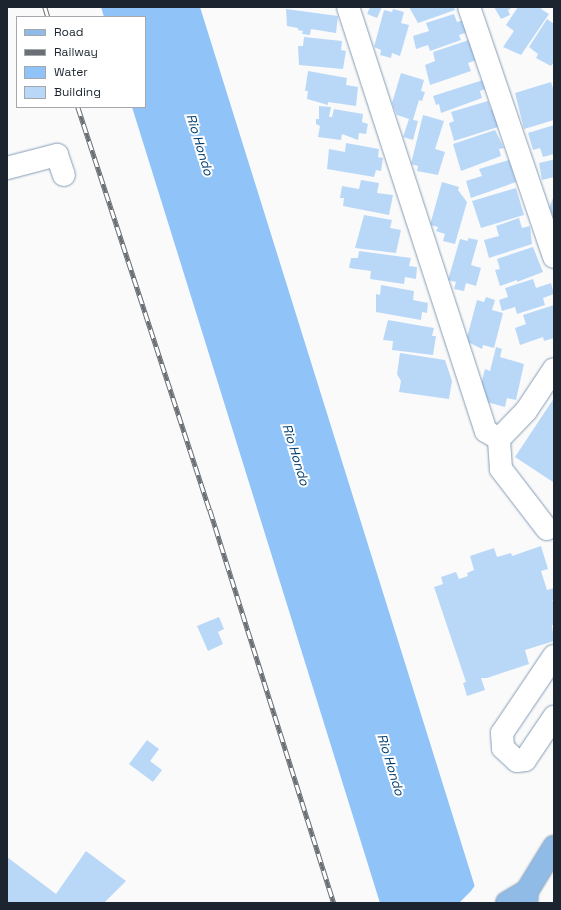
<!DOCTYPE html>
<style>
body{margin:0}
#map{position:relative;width:561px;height:910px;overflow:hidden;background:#fafafa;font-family:"Space Grotesk",sans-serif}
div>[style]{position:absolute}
.water>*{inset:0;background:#90c3f8}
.pier>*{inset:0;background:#fafafa}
.building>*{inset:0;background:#b9d8f8}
.roads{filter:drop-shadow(0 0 1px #859db6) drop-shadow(0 0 1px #859db6)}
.minor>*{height:22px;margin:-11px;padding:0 11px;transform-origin:11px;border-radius:11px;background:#fff}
.major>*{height:22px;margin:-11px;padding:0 11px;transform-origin:11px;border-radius:11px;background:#8fbbe6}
.rail>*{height:4.5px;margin-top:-2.25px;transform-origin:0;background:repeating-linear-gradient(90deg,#fff 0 9px,#696f75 0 18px);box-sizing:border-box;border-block:1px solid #696f75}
span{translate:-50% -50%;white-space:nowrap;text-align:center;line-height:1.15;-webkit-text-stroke:4px #fff;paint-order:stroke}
.water-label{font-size:13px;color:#033e6d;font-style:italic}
.frame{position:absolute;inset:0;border:8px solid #1c252f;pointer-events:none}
.legend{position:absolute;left:16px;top:16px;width:130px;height:92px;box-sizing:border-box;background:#fff;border:1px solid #a4a8ac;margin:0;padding:5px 7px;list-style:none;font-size:12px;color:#1c252f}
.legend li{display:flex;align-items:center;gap:8px;height:20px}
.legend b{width:20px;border:1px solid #a4a8ac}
</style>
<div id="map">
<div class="water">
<div style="clip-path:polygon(101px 7px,200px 7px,480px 903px,380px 903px,132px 107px,145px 107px,145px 17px,104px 17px)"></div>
</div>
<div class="pier">
<div style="clip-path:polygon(476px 884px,482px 903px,459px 903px,471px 891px)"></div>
</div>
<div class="building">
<div style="clip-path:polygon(370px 7px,382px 7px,377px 18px,367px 14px)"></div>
<div style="clip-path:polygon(409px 7px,454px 7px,455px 10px,418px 23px)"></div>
<div style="clip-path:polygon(494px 7px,513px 7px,508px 10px,510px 15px,501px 19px)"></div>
<div style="clip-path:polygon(518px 7px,542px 7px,541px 9px,549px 14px,521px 55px,503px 47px,514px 31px,506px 25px)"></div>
<div style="clip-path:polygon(286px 9px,338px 16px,336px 33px,311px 29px,310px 35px,302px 34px,303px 31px,298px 30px,298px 28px,287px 26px)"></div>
<div style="clip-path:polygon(393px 9px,404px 12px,401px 23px,409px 25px,400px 56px,392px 53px,391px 58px,380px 55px,381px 50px,374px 47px,384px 10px,392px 12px)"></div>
<div style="clip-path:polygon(454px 14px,457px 22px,464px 20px,468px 32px,459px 35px,461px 40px,430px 51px,428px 45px,416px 49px,413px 36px,429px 31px,426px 23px)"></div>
<div style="clip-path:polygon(547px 19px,554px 24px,554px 62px,551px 66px,536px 58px,538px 54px,529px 47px)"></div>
<div style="clip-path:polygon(304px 37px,342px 41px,341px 50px,346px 51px,343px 69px,299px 65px,298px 46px,303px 46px)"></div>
<div style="clip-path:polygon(469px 40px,477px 60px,468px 63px,471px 71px,430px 85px,425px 65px,435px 61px,433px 52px)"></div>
<div style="clip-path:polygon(308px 71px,347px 78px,346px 85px,358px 87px,356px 106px,328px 102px,328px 105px,307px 99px,308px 91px,305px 91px)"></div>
<div style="clip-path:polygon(401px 73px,424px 80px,421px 91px,425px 92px,422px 101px,419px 100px,413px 120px,418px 121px,413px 140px,403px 137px,409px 119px,397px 115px,392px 103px)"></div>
<div style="clip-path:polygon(483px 80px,485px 89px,480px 91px,482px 98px,441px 113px,439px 104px,436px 105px,433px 96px)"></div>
<div style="clip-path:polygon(551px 82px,554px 91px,554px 120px,524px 129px,515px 93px)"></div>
<div style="clip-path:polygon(488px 101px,491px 110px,494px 109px,498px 127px,454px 141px,449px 123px,454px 121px,451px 112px)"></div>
<div style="clip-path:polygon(319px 106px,331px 107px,329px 117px,332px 117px,334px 109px,363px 114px,362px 122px,368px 124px,366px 134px,359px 133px,358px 140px,342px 134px,341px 140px,318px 137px,320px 126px,316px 124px,316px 119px,319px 119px)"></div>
<div style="clip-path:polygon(423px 115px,444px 121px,435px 149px,445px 152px,438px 175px,417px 171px,418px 166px,411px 164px)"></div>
<div style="clip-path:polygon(554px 125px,554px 154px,543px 157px,540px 148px,533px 150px,528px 133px)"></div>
<div style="clip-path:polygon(495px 130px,504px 148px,499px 149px,501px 156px,461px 171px,453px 144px)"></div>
<div style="clip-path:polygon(346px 143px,379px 149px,378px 157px,383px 158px,381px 171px,376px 170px,374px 177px,327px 169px,329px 149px,345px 152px)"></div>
<div style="clip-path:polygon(509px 160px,516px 182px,471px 198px,466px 181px,482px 176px,479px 169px)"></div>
<div style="clip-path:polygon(552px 160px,554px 160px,554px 177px,542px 180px,539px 163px)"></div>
<div style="clip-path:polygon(361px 180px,379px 183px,377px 193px,393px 195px,389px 215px,343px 206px,344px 198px,340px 198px,342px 186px,359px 189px)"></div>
<div style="clip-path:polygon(442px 182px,459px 187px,458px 190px,467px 202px,455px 244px,443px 241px,445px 234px,436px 231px,438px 227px,430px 225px)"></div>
<div style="clip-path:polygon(516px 188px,524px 215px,481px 228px,472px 201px)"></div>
<div style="clip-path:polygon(554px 196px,554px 220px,549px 208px)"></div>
<div style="clip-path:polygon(364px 215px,392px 220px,390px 228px,401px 230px,396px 253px,355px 248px)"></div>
<div style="clip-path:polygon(519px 218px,522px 228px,530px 226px,532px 244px,489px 258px,484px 240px,499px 236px,496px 226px)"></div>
<div style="clip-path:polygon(468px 238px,478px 240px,471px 265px,481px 268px,476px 286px,466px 283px,464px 291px,454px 289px,456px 282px,448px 280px,460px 239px,468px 241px)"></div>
<div style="clip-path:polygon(533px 247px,543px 272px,517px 282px,517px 280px,500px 286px,495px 270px,500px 269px,497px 259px)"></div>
<div style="clip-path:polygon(359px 251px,411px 258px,409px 266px,417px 267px,416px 279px,405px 277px,404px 284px,370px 279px,371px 271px,349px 268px,351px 258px,358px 258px)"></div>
<div style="clip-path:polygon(533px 279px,536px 288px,551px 283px,554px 294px,543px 298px,545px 305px,517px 314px,515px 307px,502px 311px,499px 300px,508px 297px,505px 288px)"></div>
<div style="clip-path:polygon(381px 285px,414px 291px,413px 300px,428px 303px,427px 313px,422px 312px,421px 320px,376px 312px,376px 294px,380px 295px)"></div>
<div style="clip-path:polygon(486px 297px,495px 300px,492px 310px,503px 313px,494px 348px,483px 345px,482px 349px,466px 341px,477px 300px,484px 302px)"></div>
<div style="clip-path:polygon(554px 305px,554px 338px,544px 341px,543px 337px,520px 345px,515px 328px,526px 324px,523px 315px)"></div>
<div style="clip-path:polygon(388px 320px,434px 328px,432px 336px,436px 336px,433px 355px,392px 350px,393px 341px,383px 340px)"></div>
<div style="clip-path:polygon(496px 347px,502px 349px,500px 357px,524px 364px,516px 400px,507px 398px,505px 407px,483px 401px,485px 390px,480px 388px,485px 369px,490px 371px)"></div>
<div style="clip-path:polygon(400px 353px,445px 360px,452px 381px,449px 399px,399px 392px,401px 381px,397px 374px)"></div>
<div style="clip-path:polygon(554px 398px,554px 481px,553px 482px,515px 457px)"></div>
<div style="clip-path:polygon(541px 546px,548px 569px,541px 571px,547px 590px,554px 588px,554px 600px,551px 601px,554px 601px,554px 625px,552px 625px,554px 641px,525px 650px,529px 664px,487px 678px,481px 678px,485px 690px,467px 696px,463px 683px,466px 682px,434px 587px,443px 584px,441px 577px,456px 572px,459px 579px,468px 576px,467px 573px,474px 570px,470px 556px,494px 548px,497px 557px,511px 553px,512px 556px)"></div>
<div style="clip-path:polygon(219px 617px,224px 629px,218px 632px,223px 644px,208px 651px,197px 626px)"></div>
<div style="clip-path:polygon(147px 740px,159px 749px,150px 761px,162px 770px,153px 782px,129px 764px)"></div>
<div style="clip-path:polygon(86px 851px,126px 881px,104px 903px,7px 903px,7px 857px,56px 894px)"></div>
</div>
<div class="roads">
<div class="minor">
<div style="left:348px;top:7px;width:446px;rotate:72deg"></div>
<div style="left:486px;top:431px;width:15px;rotate:32deg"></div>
<div style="left:469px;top:7px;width:264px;rotate:71.2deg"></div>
<div style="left:7px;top:168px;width:52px;rotate:-14.6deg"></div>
<div style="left:57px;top:155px;width:21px;rotate:71deg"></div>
<div style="left:547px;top:529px;width:76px;rotate:-127.5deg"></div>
<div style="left:501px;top:469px;width:30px;rotate:-94deg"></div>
<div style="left:499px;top:439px;width:39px;rotate:-46deg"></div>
<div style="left:526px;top:411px;width:50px;rotate:-56.3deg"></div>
<div style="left:554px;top:656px;width:93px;rotate:124deg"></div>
<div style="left:502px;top:733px;width:15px;rotate:86deg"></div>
<div style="left:503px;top:748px;width:19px;rotate:43deg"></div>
<div style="left:517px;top:761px;width:8px;rotate:-7deg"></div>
<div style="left:525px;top:760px;width:52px;rotate:-56deg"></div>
</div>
<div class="major">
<div style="left:507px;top:903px;width:23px;rotate:-31deg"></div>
<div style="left:526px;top:903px;width:12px;rotate:-85deg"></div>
<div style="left:527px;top:891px;width:52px;rotate:-58.5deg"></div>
</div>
</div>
<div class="rail">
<div style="left:45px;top:7px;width:10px;rotate:73deg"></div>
<div style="left:78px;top:107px;width:424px;rotate:71.9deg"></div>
<div style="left:210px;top:510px;width:412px;rotate:72.5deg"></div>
</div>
<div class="water-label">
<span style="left:199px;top:145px;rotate:73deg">Rio Hondo</span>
<span style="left:295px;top:455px;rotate:73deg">Rio Hondo</span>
<span style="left:390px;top:765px;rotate:73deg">Rio Hondo</span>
</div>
<div class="frame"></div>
<ul class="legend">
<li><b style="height:5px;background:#8fbbe6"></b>Road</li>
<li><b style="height:5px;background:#696f75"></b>Railway</li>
<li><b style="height:11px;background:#90c3f8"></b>Water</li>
<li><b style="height:11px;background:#b9d8f8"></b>Building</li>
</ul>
</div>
